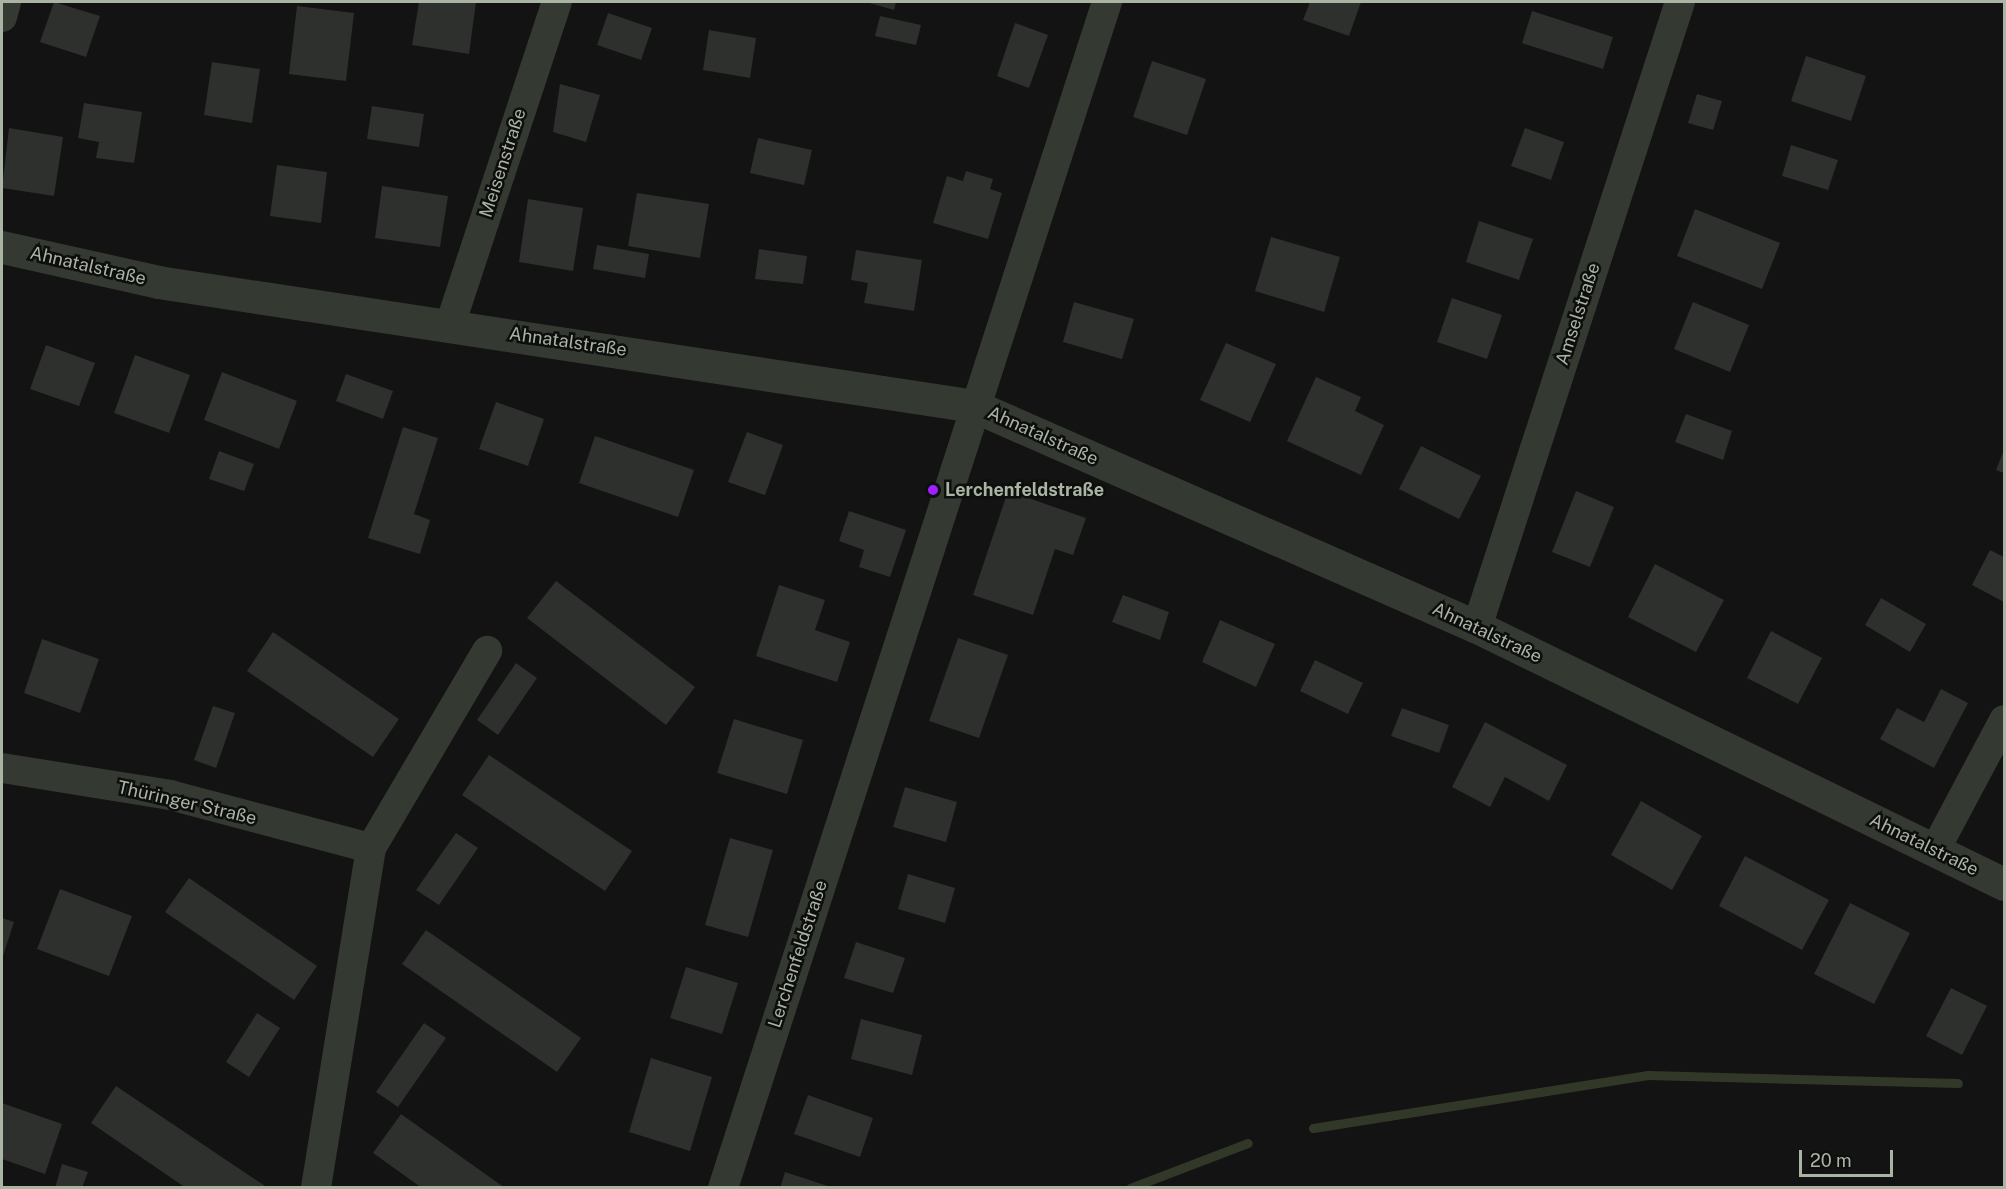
<!DOCTYPE html>
<meta charset="utf-8">
<style>
body{margin:0}
#map{position:relative;width:2006px;height:1189px;overflow:hidden;background:#121312;font-family:"Public Sans",sans-serif}
div>[style]{position:absolute}
.stream>*{height:9px;margin:-4.5px;padding:0 4.5px;transform-origin:4.5px;border-radius:4.5px;background:#323827}
.building>*{inset:0;background:#2d302c}
.minor>*{height:30px;margin:-15px;padding:0 15px;transform-origin:15px;border-radius:15px;background:#343932}
.tertiary>*{height:33px;margin:-16.5px;padding:0 16.5px;transform-origin:16.5px;border-radius:16.5px;background:#343932}
.dots>*{width:16px;height:16px;translate:-50% -50%;box-sizing:border-box;border:3px solid #0d0e0d;border-radius:50%}
span{translate:-50% -50%;white-space:nowrap;text-align:center;line-height:1.15;-webkit-text-stroke:5px #0d0e0d;paint-order:stroke}
.street-label{font-size:18px;color:#a9b5a2}
.poi-label{font-size:18px;color:#a9b5a2;font-weight:700}
.left{translate:0 -50%;text-align:left}
.frame{position:absolute;inset:0;border:3px solid #a9b5a2;pointer-events:none}
.scale{position:absolute;left:1799px;top:1150px;width:94px;height:27px;box-sizing:border-box;border:3px solid #a9b5a2;border-top:0;padding-left:8px;font-size:18px;line-height:21px;white-space:nowrap;color:#a9b5a2;-webkit-text-stroke:4px #0d0e0d;paint-order:stroke}
</style>
<div id="map">
<div class="stream">
<div style="left:1313px;top:1128px;width:339px;rotate:-9deg"></div>
<div style="left:1648px;top:1075px;width:310px;rotate:1.5deg"></div>
<div style="left:1130px;top:1188px;width:126px;rotate:-20.9deg"></div>
</div>
<div class="building">
<div style="clip-path:polygon(54px 2px,100px 16px,86px 57px,40px 42px)"></div>
<div style="clip-path:polygon(419px 2px,476px 2px,469px 54px,412px 45px)"></div>
<div style="clip-path:polygon(866px 2px,896px 2px,894px 10px)"></div>
<div style="clip-path:polygon(1310px 2px,1361px 2px,1349px 36px,1303px 20px)"></div>
<div style="clip-path:polygon(297px 6px,354px 13px,346px 81px,289px 74px)"></div>
<div style="clip-path:polygon(1532px 11px,1613px 37px,1603px 69px,1522px 43px)"></div>
<div style="clip-path:polygon(608px 13px,652px 28px,641px 60px,597px 45px)"></div>
<div style="clip-path:polygon(880px 16px,921px 25px,916px 45px,875px 36px)"></div>
<div style="clip-path:polygon(1015px 23px,1048px 35px,1029px 88px,997px 76px)"></div>
<div style="clip-path:polygon(709px 30px,756px 38px,750px 78px,703px 70px)"></div>
<div style="clip-path:polygon(1806px 56px,1866px 76px,1851px 121px,1791px 101px)"></div>
<div style="clip-path:polygon(1152px 61px,1206px 79px,1187px 135px,1133px 117px)"></div>
<div style="clip-path:polygon(212px 62px,260px 69px,252px 123px,204px 115px)"></div>
<div style="clip-path:polygon(560px 84px,600px 95px,586px 142px,553px 132px)"></div>
<div style="clip-path:polygon(1697px 94px,1722px 101px,1713px 130px,1688px 123px)"></div>
<div style="clip-path:polygon(84px 103px,142px 112px,134px 163px,96px 158px,99px 142px,78px 138px)"></div>
<div style="clip-path:polygon(372px 106px,424px 114px,419px 147px,367px 139px)"></div>
<div style="clip-path:polygon(9px 128px,63px 137px,54px 196px,2px 188px)"></div>
<div style="clip-path:polygon(1525px 128px,1564px 142px,1551px 180px,1511px 166px)"></div>
<div style="clip-path:polygon(758px 138px,812px 150px,804px 185px,750px 173px)"></div>
<div style="clip-path:polygon(1791px 145px,1838px 160px,1828px 190px,1782px 176px)"></div>
<div style="clip-path:polygon(277px 165px,327px 172px,321px 223px,270px 216px)"></div>
<div style="clip-path:polygon(966px 171px,993px 179px,990px 189px,1002px 193px,988px 239px,933px 223px,947px 176px,963px 181px)"></div>
<div style="clip-path:polygon(382px 186px,448px 196px,440px 247px,375px 238px)"></div>
<div style="clip-path:polygon(637px 193px,709px 204px,700px 258px,628px 246px)"></div>
<div style="clip-path:polygon(528px 199px,583px 208px,573px 271px,519px 262px)"></div>
<div style="clip-path:polygon(1695px 209px,1780px 243px,1762px 289px,1677px 256px)"></div>
<div style="clip-path:polygon(1479px 221px,1533px 239px,1519px 280px,1466px 262px)"></div>
<div style="clip-path:polygon(1271px 237px,1340px 257px,1324px 312px,1255px 291px)"></div>
<div style="clip-path:polygon(597px 245px,649px 254px,645px 278px,593px 269px)"></div>
<div style="clip-path:polygon(759px 249px,807px 256px,803px 284px,755px 279px)"></div>
<div style="clip-path:polygon(856px 250px,922px 260px,914px 311px,864px 303px,868px 283px,851px 280px)"></div>
<div style="clip-path:polygon(1452px 298px,1502px 315px,1487px 359px,1437px 342px)"></div>
<div style="clip-path:polygon(1074px 302px,1134px 319px,1122px 359px,1063px 342px)"></div>
<div style="clip-path:polygon(1693px 302px,1749px 325px,1730px 372px,1674px 349px)"></div>
<div style="clip-path:polygon(1226px 343px,1276px 364px,1250px 422px,1200px 400px)"></div>
<div style="clip-path:polygon(46px 345px,95px 363px,79px 406px,30px 389px)"></div>
<div style="clip-path:polygon(135px 355px,190px 375px,169px 433px,114px 413px)"></div>
<div style="clip-path:polygon(222px 372px,297px 401px,279px 449px,204px 420px)"></div>
<div style="clip-path:polygon(346px 374px,393px 391px,383px 419px,336px 401px)"></div>
<div style="clip-path:polygon(1316px 377px,1361px 397px,1355px 411px,1384px 425px,1361px 475px,1287px 441px)"></div>
<div style="clip-path:polygon(496px 402px,544px 419px,528px 466px,479px 449px)"></div>
<div style="clip-path:polygon(1686px 414px,1732px 431px,1723px 460px,1675px 442px)"></div>
<div style="clip-path:polygon(403px 427px,438px 438px,414px 514px,430px 520px,420px 554px,368px 538px)"></div>
<div style="clip-path:polygon(747px 432px,783px 445px,765px 495px,728px 482px)"></div>
<div style="clip-path:polygon(595px 436px,694px 470px,678px 517px,579px 483px)"></div>
<div style="clip-path:polygon(1421px 446px,1481px 476px,1459px 519px,1399px 489px)"></div>
<div style="clip-path:polygon(2004px 450px,2004px 473px,1996px 470px)"></div>
<div style="clip-path:polygon(219px 451px,254px 464px,244px 491px,209px 479px)"></div>
<div style="clip-path:polygon(1008px 491px,1086px 518px,1073px 555px,1055px 549px,1033px 615px,973px 595px)"></div>
<div style="clip-path:polygon(1576px 491px,1614px 507px,1590px 567px,1552px 552px)"></div>
<div style="clip-path:polygon(849px 511px,906px 530px,890px 577px,859px 567px,864px 550px,839px 541px)"></div>
<div style="clip-path:polygon(1990px 550px,2004px 557px,2004px 602px,1972px 585px)"></div>
<div style="clip-path:polygon(1655px 564px,1724px 600px,1696px 652px,1628px 617px)"></div>
<div style="clip-path:polygon(556px 581px,695px 687px,666px 725px,527px 618px)"></div>
<div style="clip-path:polygon(779px 585px,825px 600px,815px 630px,850px 642px,837px 682px,756px 656px)"></div>
<div style="clip-path:polygon(1123px 595px,1169px 612px,1160px 640px,1112px 622px)"></div>
<div style="clip-path:polygon(1881px 598px,1926px 624px,1910px 652px,1865px 625px)"></div>
<div style="clip-path:polygon(1220px 620px,1275px 644px,1256px 687px,1202px 662px)"></div>
<div style="clip-path:polygon(1771px 631px,1822px 658px,1798px 704px,1747px 678px)"></div>
<div style="clip-path:polygon(273px 632px,399px 719px,373px 757px,247px 671px)"></div>
<div style="clip-path:polygon(958px 638px,1008px 655px,979px 738px,929px 721px)"></div>
<div style="clip-path:polygon(42px 639px,99px 659px,80px 713px,24px 693px)"></div>
<div style="clip-path:polygon(1315px 660px,1363px 683px,1348px 714px,1300px 691px)"></div>
<div style="clip-path:polygon(516px 663px,537px 678px,498px 735px,477px 720px)"></div>
<div style="clip-path:polygon(1941px 689px,1968px 703px,1934px 768px,1880px 739px,1897px 708px,1924px 722px)"></div>
<div style="clip-path:polygon(213px 706px,235px 713px,216px 768px,194px 760px)"></div>
<div style="clip-path:polygon(1402px 708px,1449px 725px,1439px 753px,1391px 736px)"></div>
<div style="clip-path:polygon(734px 719px,803px 740px,787px 794px,717px 773px)"></div>
<div style="clip-path:polygon(1485px 722px,1567px 765px,1549px 801px,1505px 777px,1490px 807px,1452px 787px)"></div>
<div style="clip-path:polygon(489px 755px,632px 851px,605px 891px,462px 795px)"></div>
<div style="clip-path:polygon(905px 787px,957px 802px,946px 842px,893px 827px)"></div>
<div style="clip-path:polygon(1641px 801px,1702px 836px,1672px 890px,1611px 855px)"></div>
<div style="clip-path:polygon(456px 833px,478px 848px,439px 905px,416px 890px)"></div>
<div style="clip-path:polygon(730px 838px,773px 850px,748px 937px,705px 925px)"></div>
<div style="clip-path:polygon(1745px 856px,1829px 900px,1802px 950px,1719px 906px)"></div>
<div style="clip-path:polygon(908px 874px,955px 888px,945px 923px,898px 909px)"></div>
<div style="clip-path:polygon(189px 878px,317px 966px,294px 1000px,165px 912px)"></div>
<div style="clip-path:polygon(60px 889px,132px 916px,109px 976px,37px 949px)"></div>
<div style="clip-path:polygon(1850px 903px,1910px 933px,1874px 1004px,1814px 974px)"></div>
<div style="clip-path:polygon(2px 918px,14px 922px,2px 959px)"></div>
<div style="clip-path:polygon(426px 930px,581px 1038px,557px 1072px,402px 964px)"></div>
<div style="clip-path:polygon(856px 942px,905px 958px,893px 993px,844px 978px)"></div>
<div style="clip-path:polygon(686px 967px,738px 983px,722px 1034px,670px 1018px)"></div>
<div style="clip-path:polygon(1951px 988px,1987px 1006px,1962px 1055px,1926px 1036px)"></div>
<div style="clip-path:polygon(257px 1013px,280px 1028px,249px 1077px,226px 1062px)"></div>
<div style="clip-path:polygon(861px 1019px,922px 1035px,912px 1075px,851px 1059px)"></div>
<div style="clip-path:polygon(424px 1023px,446px 1038px,398px 1107px,376px 1092px)"></div>
<div style="clip-path:polygon(651px 1058px,712px 1077px,690px 1151px,629px 1132px)"></div>
<div style="clip-path:polygon(116px 1086px,268px 1188px,186px 1188px,91px 1123px)"></div>
<div style="clip-path:polygon(808px 1095px,873px 1118px,860px 1157px,794px 1134px)"></div>
<div style="clip-path:polygon(2px 1103px,62px 1124px,45px 1174px,2px 1159px)"></div>
<div style="clip-path:polygon(401px 1114px,505px 1188px,422px 1188px,373px 1153px)"></div>
<div style="clip-path:polygon(62px 1164px,88px 1172px,82px 1188px,55px 1188px)"></div>
<div style="clip-path:polygon(785px 1172px,831px 1187px,831px 1188px,780px 1188px)"></div>
</div>
<div class="minor">
<div style="left:2px;top:17px;width:16px;rotate:-75deg"></div>
<div style="left:450px;top:325px;width:340px;rotate:-71.7deg"></div>
<div style="left:1477px;top:627px;width:657px;rotate:-72.01deg"></div>
<div style="left:2px;top:768px;width:170px;rotate:9.1deg"></div>
<div style="left:170px;top:795px;width:208px;rotate:14.8deg"></div>
<div style="left:371px;top:848px;width:344px;rotate:99.2deg"></div>
<div style="left:371px;top:848px;width:229px;rotate:-59.5deg"></div>
<div style="left:1935px;top:850px;width:147px;rotate:-62deg"></div>
<div style="left:723px;top:1188px;width:1247px;rotate:-72.06deg"></div>
</div>
<div class="tertiary">
<div style="left:2px;top:247px;width:160px;rotate:12.6deg"></div>
<div style="left:158px;top:282px;width:825px;rotate:8.64deg"></div>
<div style="left:974px;top:406px;width:549px;rotate:23.72deg"></div>
<div style="left:1477px;top:627px;width:586px;rotate:26deg"></div>
</div>
<div class="dots">
<div style="left:933px;top:490px;background:#a11ffe"></div>
</div>
<div class="street-label">
<span style="left:503px;top:163px;rotate:-72deg">Meisenstraße</span>
<span style="left:88px;top:266px;rotate:13deg">Ahnatalstraße</span>
<span style="left:1578px;top:314px;rotate:-72deg">Amselstraße</span>
<span style="left:568px;top:342px;rotate:8deg">Ahnatalstraße</span>
<span style="left:1043px;top:436px;rotate:24deg">Ahnatalstraße</span>
<span style="left:1487px;top:633px;rotate:25deg">Ahnatalstraße</span>
<span style="left:187px;top:803px;rotate:13deg">Thüringer Straße</span>
<span style="left:1924px;top:845px;rotate:26deg">Ahnatalstraße</span>
<span style="left:798px;top:954px;rotate:-72deg">Lerchenfeldstraße</span>
</div>
<div class="poi-label">
<span class="left" style="left:945px;top:490px">Lerchenfeldstraße</span>
</div>
<div class="frame"></div>
<div class="scale">20 m</div>
</div>
